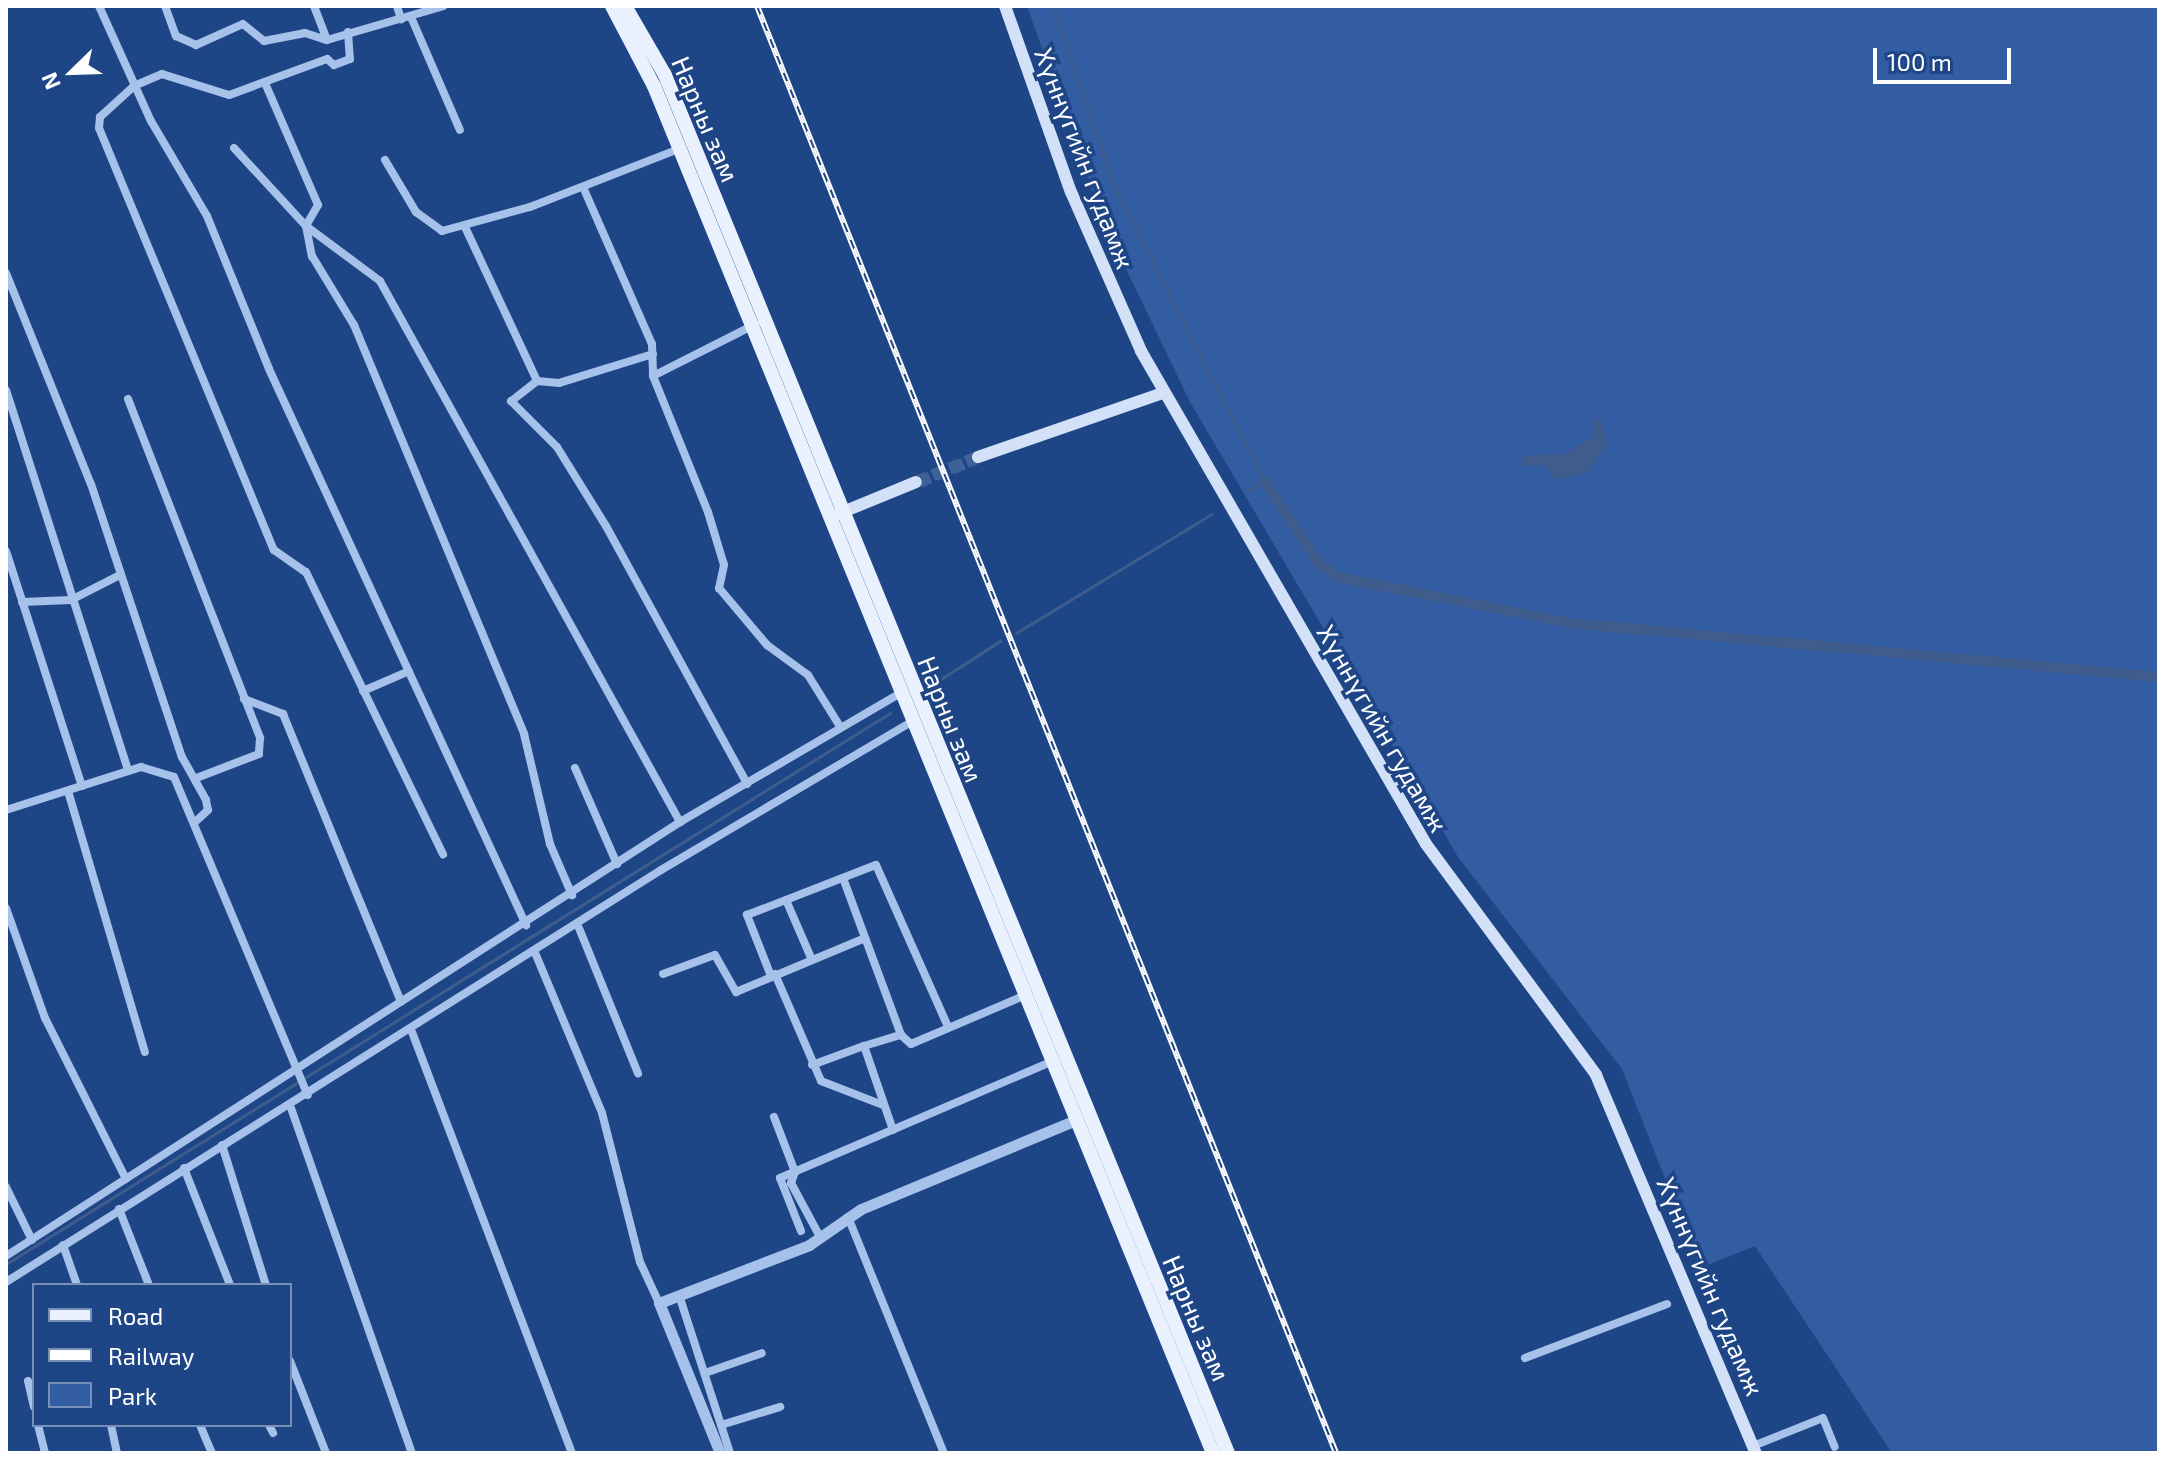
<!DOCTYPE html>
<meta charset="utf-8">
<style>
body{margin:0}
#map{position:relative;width:2165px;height:1459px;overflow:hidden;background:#1e4585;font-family:"Exo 2",sans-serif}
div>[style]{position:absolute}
.green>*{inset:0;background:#325da3}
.water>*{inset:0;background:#405c8c}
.stream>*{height:3px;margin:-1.5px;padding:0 1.5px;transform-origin:1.5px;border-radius:1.5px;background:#405c8c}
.canal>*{height:10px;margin:-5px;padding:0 5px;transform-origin:5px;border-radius:5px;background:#405c8c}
.secondary-tunnel>*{height:12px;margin-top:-6px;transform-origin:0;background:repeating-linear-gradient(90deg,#406197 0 12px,transparent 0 18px)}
.minor>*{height:8px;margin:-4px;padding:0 4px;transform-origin:4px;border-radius:4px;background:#a6c1ea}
.tertiary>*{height:11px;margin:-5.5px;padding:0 5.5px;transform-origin:5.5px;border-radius:5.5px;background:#a6c1ea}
.secondary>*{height:12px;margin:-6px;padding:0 6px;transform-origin:6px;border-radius:6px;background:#d2e0f8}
.primary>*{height:14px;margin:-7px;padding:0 7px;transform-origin:7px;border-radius:7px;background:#eaf1fe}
.rail>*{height:6px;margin-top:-3px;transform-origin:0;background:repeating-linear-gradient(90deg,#1e4585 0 9px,#fff 0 18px);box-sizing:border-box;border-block:2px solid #fff}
span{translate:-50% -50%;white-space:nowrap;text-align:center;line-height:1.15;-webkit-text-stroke:7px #1e4585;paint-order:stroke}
.street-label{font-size:26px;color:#fff}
.frame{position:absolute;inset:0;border:8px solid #fff;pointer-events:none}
.legend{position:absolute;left:32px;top:1283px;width:260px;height:144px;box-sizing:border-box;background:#1e4585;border:2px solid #788fb6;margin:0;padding:10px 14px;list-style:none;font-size:24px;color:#fff}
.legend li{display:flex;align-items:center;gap:16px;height:40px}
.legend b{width:40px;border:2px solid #788fb6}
.north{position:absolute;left:32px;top:32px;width:80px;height:80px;-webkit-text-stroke:6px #1e4585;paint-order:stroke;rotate:247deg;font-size:22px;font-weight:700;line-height:32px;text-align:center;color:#fff}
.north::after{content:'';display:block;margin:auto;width:28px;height:36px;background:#fff;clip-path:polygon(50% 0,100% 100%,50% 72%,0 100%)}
.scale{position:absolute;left:1873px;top:48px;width:138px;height:36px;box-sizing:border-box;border:4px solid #fff;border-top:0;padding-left:10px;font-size:24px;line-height:28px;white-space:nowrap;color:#fff;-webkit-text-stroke:6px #1e4585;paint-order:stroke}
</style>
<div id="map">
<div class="green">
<div style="clip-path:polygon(1027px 6px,2159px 6px,2159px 1453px,1892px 1453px,1755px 1246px,1700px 1268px,1622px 1069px,1458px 857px,1190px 402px,1103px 221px)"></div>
</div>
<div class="water">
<div style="clip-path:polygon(1593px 418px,1601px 418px,1607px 445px,1586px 473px,1554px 480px,1546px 465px,1522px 466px,1522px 456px,1564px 454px,1594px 436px)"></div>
</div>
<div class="stream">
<div style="left:1053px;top:6px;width:188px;rotate:71.4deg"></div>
<div style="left:1113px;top:184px;width:335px;rotate:63deg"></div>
<div style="left:1265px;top:482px;width:22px;rotate:153deg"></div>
<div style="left:1016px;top:633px;width:229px;rotate:-31.3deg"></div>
<div style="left:927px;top:688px;width:87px;rotate:-32.8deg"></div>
<div style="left:6px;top:1264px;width:1042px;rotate:-31.94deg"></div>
</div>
<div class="canal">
<div style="left:1265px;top:482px;width:96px;rotate:56.5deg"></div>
<div style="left:1318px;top:562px;width:24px;rotate:38deg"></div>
<div style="left:1337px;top:577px;width:237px;rotate:11.2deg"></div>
<div style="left:1569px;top:623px;width:592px;rotate:5.23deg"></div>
</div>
<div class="secondary-tunnel">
<div style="left:916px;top:482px;width:67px;rotate:-22deg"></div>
<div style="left:919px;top:482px;width:61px;rotate:-22.3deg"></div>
</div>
<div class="minor">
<div style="left:99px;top:6px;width:126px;rotate:65.7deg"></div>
<div style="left:151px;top:121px;width:110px;rotate:59.5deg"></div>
<div style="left:207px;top:216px;width:165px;rotate:67.9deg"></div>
<div style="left:269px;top:369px;width:613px;rotate:65.19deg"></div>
<div style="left:165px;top:6px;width:32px;rotate:70deg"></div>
<div style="left:176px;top:36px;width:22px;rotate:24deg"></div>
<div style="left:196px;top:45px;width:51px;rotate:-24.1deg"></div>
<div style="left:243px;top:24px;width:27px;rotate:39deg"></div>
<div style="left:264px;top:41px;width:42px;rotate:-11deg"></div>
<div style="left:305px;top:33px;width:23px;rotate:18deg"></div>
<div style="left:327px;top:40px;width:121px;rotate:-16.3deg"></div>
<div style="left:314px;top:6px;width:36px;rotate:69deg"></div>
<div style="left:397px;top:6px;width:14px;rotate:73deg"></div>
<div style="left:411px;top:17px;width:123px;rotate:66.6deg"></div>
<div style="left:348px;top:32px;width:27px;rotate:86deg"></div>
<div style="left:350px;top:59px;width:17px;rotate:159deg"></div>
<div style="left:334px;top:65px;width:9px;rotate:-139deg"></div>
<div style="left:327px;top:59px;width:104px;rotate:159.8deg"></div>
<div style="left:229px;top:95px;width:70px;rotate:-162.6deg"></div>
<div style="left:162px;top:74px;width:30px;rotate:157deg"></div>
<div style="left:134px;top:86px;width:46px;rotate:137.6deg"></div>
<div style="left:100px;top:117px;width:11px;rotate:95deg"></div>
<div style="left:99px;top:128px;width:457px;rotate:67.5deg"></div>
<div style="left:274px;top:550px;width:39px;rotate:35deg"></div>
<div style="left:306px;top:572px;width:314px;rotate:64.1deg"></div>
<div style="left:265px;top:83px;width:133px;rotate:66.5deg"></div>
<div style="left:318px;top:205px;width:24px;rotate:120deg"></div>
<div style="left:306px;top:226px;width:31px;rotate:79deg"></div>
<div style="left:312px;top:256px;width:81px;rotate:58.7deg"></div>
<div style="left:354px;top:325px;width:443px;rotate:67.4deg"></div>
<div style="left:524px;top:734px;width:113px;rotate:76.7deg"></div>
<div style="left:550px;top:844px;width:56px;rotate:66.7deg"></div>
<div style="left:234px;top:148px;width:106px;rotate:47.3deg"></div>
<div style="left:306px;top:226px;width:92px;rotate:36.6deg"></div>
<div style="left:380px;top:281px;width:619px;rotate:60.99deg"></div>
<div style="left:385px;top:160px;width:61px;rotate:59.2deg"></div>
<div style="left:416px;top:212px;width:32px;rotate:36deg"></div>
<div style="left:442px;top:231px;width:91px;rotate:-15.3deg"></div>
<div style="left:530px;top:207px;width:160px;rotate:-21.3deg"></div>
<div style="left:583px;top:187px;width:171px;rotate:66.3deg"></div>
<div style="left:652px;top:344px;width:32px;rotate:88deg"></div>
<div style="left:653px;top:376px;width:115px;rotate:-26.8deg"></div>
<div style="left:465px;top:227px;width:170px;rotate:64.9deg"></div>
<div style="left:6px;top:273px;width:227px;rotate:68.1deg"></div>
<div style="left:91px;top:484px;width:288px;rotate:71.6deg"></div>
<div style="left:182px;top:757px;width:49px;rotate:60.8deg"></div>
<div style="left:206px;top:800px;width:10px;rotate:79deg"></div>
<div style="left:208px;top:810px;width:16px;rotate:137deg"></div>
<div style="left:653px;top:354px;width:98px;rotate:162.9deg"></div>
<div style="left:559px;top:383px;width:22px;rotate:-175deg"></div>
<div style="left:537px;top:381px;width:33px;rotate:142deg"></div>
<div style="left:511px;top:401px;width:65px;rotate:45deg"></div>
<div style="left:557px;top:447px;width:93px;rotate:58.2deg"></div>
<div style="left:606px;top:526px;width:294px;rotate:61.3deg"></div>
<div style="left:653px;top:376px;width:147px;rotate:68deg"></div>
<div style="left:708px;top:512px;width:55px;rotate:73.2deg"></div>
<div style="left:724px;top:565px;width:24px;rotate:102deg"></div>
<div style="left:719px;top:588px;width:75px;rotate:49.9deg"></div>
<div style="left:767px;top:645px;width:51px;rotate:36.2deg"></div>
<div style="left:808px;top:675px;width:62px;rotate:58.1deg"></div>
<div style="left:6px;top:390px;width:400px;rotate:72.2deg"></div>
<div style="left:128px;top:399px;width:364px;rotate:68.7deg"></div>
<div style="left:260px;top:738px;width:16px;rotate:94deg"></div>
<div style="left:259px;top:754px;width:67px;rotate:159.1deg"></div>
<div style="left:6px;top:551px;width:247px;rotate:72.1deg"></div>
<div style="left:22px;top:602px;width:49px;rotate:-2.3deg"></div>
<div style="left:71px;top:600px;width:53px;rotate:-27.1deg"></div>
<div style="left:363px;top:691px;width:50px;rotate:-23.5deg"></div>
<div style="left:244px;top:699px;width:42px;rotate:21deg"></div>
<div style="left:283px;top:714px;width:311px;rotate:67.7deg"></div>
<div style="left:575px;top:768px;width:105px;rotate:66.4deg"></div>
<div style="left:68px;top:791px;width:272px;rotate:73.6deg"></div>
<div style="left:6px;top:810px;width:142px;rotate:-17.7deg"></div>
<div style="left:141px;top:767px;width:34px;rotate:17deg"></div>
<div style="left:174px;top:777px;width:345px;rotate:67.2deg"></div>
<div style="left:843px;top:878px;width:167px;rotate:69.7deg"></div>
<div style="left:786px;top:900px;width:65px;rotate:66.6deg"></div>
<div style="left:6px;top:908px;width:117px;rotate:70.5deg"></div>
<div style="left:45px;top:1018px;width:180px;rotate:63.3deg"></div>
<div style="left:579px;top:928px;width:157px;rotate:67.9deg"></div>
<div style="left:536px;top:955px;width:171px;rotate:67.3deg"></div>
<div style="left:602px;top:1113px;width:154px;rotate:75.7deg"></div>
<div style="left:640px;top:1262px;width:45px;rotate:65.1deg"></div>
<div style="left:663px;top:974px;width:55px;rotate:-20.1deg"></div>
<div style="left:715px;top:955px;width:43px;rotate:60.4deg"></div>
<div style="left:736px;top:992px;width:140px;rotate:-22.7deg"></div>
<div style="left:775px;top:974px;width:116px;rotate:66.7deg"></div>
<div style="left:821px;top:1081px;width:66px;rotate:21.2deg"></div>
<div style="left:771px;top:976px;width:66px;rotate:-111.5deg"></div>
<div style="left:747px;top:915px;width:138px;rotate:-21.2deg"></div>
<div style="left:876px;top:865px;width:177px;rotate:66deg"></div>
<div style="left:412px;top:1032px;width:450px;rotate:69.2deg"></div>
<div style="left:812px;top:1065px;width:55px;rotate:-20.1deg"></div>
<div style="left:291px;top:1108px;width:366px;rotate:70.7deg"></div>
<div style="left:774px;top:1117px;width:59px;rotate:69.1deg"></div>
<div style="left:795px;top:1172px;width:12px;rotate:110deg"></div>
<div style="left:791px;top:1183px;width:59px;rotate:61.7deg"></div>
<div style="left:893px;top:1130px;width:89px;rotate:-109deg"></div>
<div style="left:864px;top:1046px;width:39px;rotate:-17deg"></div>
<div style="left:901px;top:1035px;width:13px;rotate:42deg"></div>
<div style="left:911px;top:1044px;width:120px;rotate:-23.1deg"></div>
<div style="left:222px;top:1145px;width:147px;rotate:72.6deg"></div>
<div style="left:184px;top:1168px;width:126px;rotate:68.5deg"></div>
<div style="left:6px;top:1187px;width:59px;rotate:63.9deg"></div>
<div style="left:119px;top:1209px;width:82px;rotate:68.5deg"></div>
<div style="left:848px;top:1217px;width:255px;rotate:67.9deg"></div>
<div style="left:801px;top:1231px;width:57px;rotate:-111.6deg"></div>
<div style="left:780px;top:1178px;width:292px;rotate:-23.2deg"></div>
<div style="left:63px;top:1245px;width:42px;rotate:70.7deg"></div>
<div style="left:6px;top:1256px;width:802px;rotate:-32.78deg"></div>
<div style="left:680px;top:822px;width:259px;rotate:-30.3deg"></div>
<div style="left:6px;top:1282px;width:774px;rotate:-32.17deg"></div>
<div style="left:661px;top:870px;width:289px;rotate:-30.6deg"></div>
<div style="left:679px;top:1295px;width:166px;rotate:72.1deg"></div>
<div style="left:1525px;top:1358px;width:152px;rotate:-20.8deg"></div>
<div style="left:290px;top:1361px;width:99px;rotate:68.6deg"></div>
<div style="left:705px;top:1373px;width:60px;rotate:-19.3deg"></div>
<div style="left:28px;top:1381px;width:26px;rotate:77deg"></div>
<div style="left:38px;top:1425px;width:29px;rotate:76deg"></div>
<div style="left:111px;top:1425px;width:29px;rotate:78deg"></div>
<div style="left:200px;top:1425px;width:30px;rotate:67deg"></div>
<div style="left:269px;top:1425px;width:9px;rotate:63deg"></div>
<div style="left:721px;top:1425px;width:62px;rotate:-17deg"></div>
<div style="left:1753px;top:1446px;width:75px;rotate:-21.8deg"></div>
<div style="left:1823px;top:1418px;width:31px;rotate:68deg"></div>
</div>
<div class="tertiary">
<div style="left:720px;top:1453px;width:162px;rotate:-112.1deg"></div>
<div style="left:659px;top:1303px;width:161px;rotate:-21.1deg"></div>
<div style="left:809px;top:1245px;width:63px;rotate:-34.7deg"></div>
<div style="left:861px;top:1209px;width:227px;rotate:-22.5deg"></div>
</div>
<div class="secondary">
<div style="left:1005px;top:6px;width:197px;rotate:70.5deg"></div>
<div style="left:1071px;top:192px;width:174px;rotate:66.2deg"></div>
<div style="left:1141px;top:351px;width:569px;rotate:59.97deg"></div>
<div style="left:1426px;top:844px;width:287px;rotate:53.6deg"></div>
<div style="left:1596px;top:1075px;width:410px;rotate:67.1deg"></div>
<div style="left:978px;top:457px;width:196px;rotate:-19.1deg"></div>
<div style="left:838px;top:514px;width:84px;rotate:-22.3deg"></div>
</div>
<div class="primary">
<div style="left:612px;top:6px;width:90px;rotate:62.3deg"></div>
<div style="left:654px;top:86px;width:1477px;rotate:67.76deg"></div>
<div style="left:625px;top:6px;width:80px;rotate:59.9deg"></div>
<div style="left:665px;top:75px;width:1489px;rotate:67.78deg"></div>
</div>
<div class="rail">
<div style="left:757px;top:6px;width:1559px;rotate:68.19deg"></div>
</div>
<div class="street-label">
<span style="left:706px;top:119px;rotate:67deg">Нарны зам</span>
<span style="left:1085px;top:158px;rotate:69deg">Хүннүгийн гудамж</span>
<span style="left:951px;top:719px;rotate:68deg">Нарны зам</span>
<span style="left:1383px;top:728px;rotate:60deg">Хүннүгийн гудамж</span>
<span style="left:1711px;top:1286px;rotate:67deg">Хүннүгийн гудамж</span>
<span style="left:1197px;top:1318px;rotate:67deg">Нарны зам</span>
</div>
<div class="frame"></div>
<ul class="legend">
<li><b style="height:10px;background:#eaf1fe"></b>Road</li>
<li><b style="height:10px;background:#fff"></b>Railway</li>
<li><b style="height:22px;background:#325da3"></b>Park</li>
</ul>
<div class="north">N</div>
<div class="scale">100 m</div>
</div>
